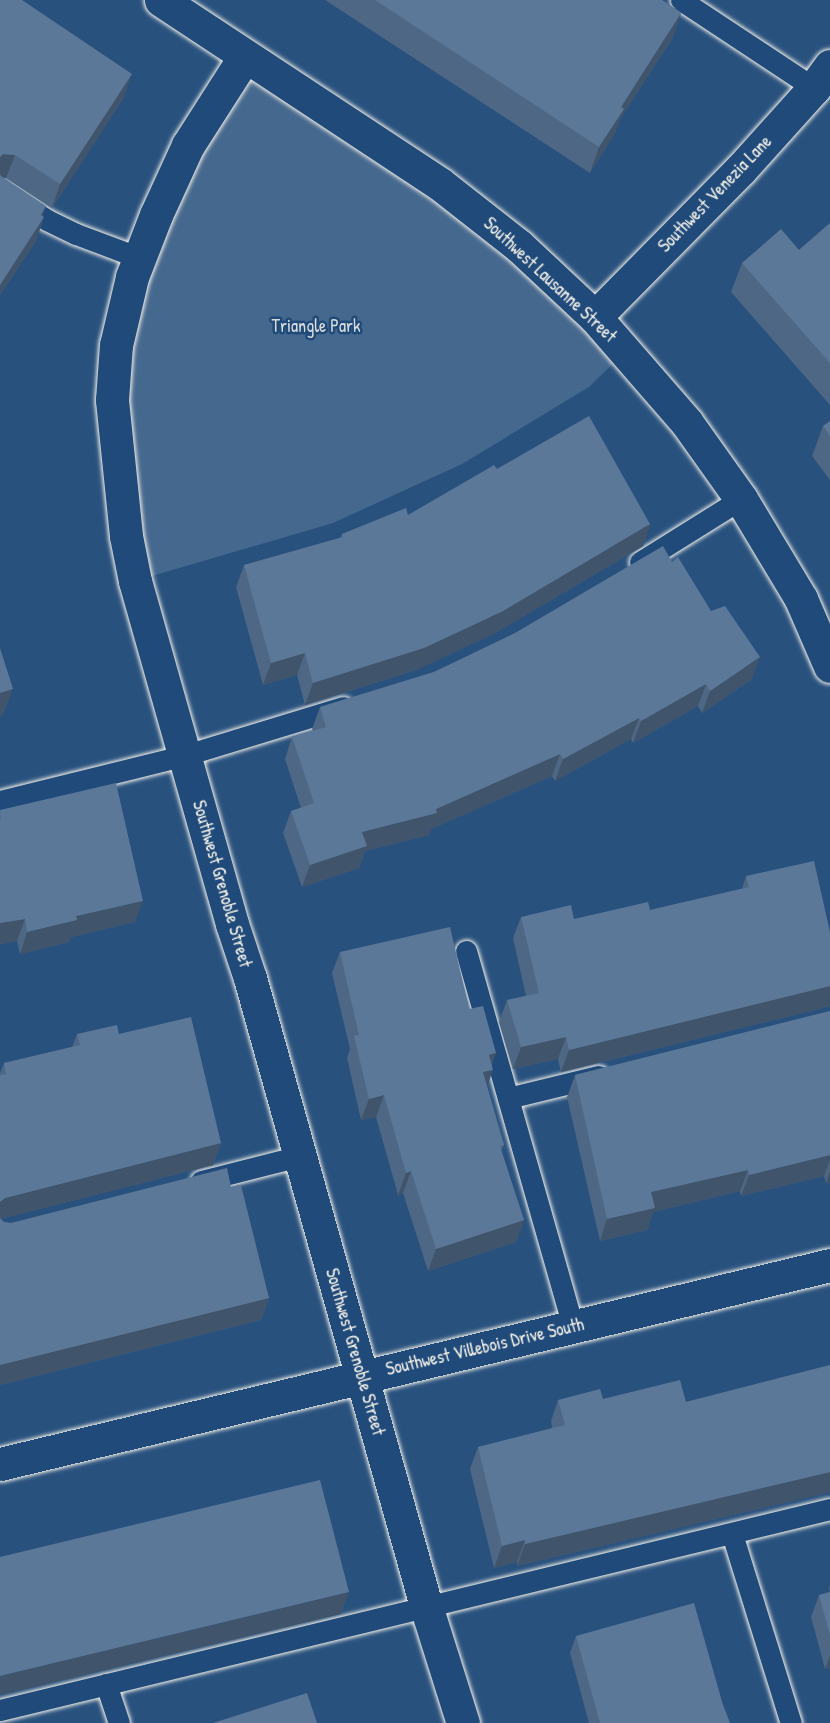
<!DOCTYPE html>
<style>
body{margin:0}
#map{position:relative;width:830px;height:1723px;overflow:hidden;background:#28517e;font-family:"Patrick Hand",sans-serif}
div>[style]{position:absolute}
.green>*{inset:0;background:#45688e}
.roads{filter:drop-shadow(0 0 2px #f4f1e8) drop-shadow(0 0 2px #f4f1e8)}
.lane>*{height:21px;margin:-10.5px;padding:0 10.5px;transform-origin:10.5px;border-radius:10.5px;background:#1f4a7a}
.street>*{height:33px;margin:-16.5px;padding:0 16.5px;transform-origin:16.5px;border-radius:16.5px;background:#1f4a7a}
.wall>*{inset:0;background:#4e6784}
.shaded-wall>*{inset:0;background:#40546b}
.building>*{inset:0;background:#5b7899}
span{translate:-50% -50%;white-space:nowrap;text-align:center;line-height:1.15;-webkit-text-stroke:5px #1f4a7a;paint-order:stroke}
.street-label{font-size:18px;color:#f4f1e8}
.park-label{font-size:18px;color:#dadcda}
</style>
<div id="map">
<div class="green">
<div style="clip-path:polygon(245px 56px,285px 81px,626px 351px,589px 387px,462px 464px,333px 523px,135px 581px,112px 400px,156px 215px)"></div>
</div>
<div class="roads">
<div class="lane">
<div style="left:681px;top:0;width:159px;rotate:33.5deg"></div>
<div style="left:0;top:189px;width:56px;rotate:33.4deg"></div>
<div style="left:47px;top:220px;width:32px;rotate:26deg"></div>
<div style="left:76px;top:234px;width:68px;rotate:20.6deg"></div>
<div style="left:640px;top:562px;width:119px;rotate:-32deg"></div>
<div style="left:0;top:801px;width:192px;rotate:-13.9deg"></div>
<div style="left:186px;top:755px;width:164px;rotate:-17deg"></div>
<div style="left:466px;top:951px;width:390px;rotate:74.1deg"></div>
<div style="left:508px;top:1098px;width:93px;rotate:-13.7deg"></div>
<div style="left:201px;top:1181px;width:102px;rotate:-14.2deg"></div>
<div style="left:732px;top:1534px;width:198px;rotate:72.7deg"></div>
<div style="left:106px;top:1684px;width:41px;rotate:71.6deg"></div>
<div style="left:0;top:1710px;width:854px;rotate:-13.61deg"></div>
</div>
<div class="street">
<div style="left:161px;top:0;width:334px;rotate:33.4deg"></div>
<div style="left:440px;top:184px;width:100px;rotate:38.1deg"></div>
<div style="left:519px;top:246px;width:104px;rotate:43.1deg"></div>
<div style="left:595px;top:317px;width:140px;rotate:49deg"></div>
<div style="left:687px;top:423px;width:93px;rotate:54.6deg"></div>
<div style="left:741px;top:499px;width:117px;rotate:59deg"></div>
<div style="left:801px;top:599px;width:73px;rotate:66.6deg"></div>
<div style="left:245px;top:56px;width:106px;rotate:122.6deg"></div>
<div style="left:188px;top:145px;width:77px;rotate:114.6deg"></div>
<div style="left:156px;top:215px;width:66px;rotate:111.2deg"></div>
<div style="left:132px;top:277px;width:70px;rotate:103.2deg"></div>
<div style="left:116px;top:345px;width:55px;rotate:94.2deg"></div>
<div style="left:112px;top:400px;width:137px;rotate:84.1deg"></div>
<div style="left:126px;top:536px;width:46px;rotate:78.7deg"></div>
<div style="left:135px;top:581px;width:356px;rotate:74.2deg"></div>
<div style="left:232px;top:924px;width:57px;rotate:71.6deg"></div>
<div style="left:250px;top:978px;width:652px;rotate:74.34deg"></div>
<div style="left:426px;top:1606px;width:123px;rotate:72.5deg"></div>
<div style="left:595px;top:317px;width:208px;rotate:-45.4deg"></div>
<div style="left:741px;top:169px;width:109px;rotate:-48deg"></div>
<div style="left:814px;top:88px;width:27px;rotate:-54deg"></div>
<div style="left:0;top:1464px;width:854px;rotate:-13.48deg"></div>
</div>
</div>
<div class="wall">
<div style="clip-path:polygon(0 0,124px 97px,52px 208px,6px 178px,4px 178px,43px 216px,36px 241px,0 295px)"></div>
<div style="clip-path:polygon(325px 0,662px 0,681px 13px,672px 39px,620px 119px,614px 135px,590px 173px)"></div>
<div style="clip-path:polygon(830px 223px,830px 405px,731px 292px,742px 263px,799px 250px)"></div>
<div style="clip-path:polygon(830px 421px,830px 480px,812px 456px,823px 426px)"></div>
<div style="clip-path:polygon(497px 469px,650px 524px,643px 546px,495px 633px,416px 670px,305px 705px,297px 675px,263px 685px,236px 587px,244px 565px,340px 538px,342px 534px,408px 515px)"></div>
<div style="clip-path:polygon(672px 562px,752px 679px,702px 713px,698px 706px,633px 743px,631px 739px,555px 781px,552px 776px,431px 829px,429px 835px,365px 851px,359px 868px,302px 887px,283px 833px,291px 811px,301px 808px,285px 759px,292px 737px,313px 731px,312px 729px,320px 707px,434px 672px)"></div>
<div style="clip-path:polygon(0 810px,135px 922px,71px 937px,69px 942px,20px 954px,17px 941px,0 944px)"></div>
<div style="clip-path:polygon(746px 876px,830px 932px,830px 1007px,827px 1007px,561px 1072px,558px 1059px,513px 1069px,499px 1022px,507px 1000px,526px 996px,513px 938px,521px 917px,574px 919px,650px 910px,742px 889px)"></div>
<div style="clip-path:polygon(340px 952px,469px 1009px,492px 1065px,487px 1087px,504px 1145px,501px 1151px,524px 1220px,516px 1242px,428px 1271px,403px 1193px,398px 1195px,376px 1117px,361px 1120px,347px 1058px,350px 1049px,332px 973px)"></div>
<div style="clip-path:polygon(830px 1011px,830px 1182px,826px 1183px,824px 1176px,741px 1196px,740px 1191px,653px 1212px,647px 1230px,600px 1241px,567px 1097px,575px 1075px)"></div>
<div style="clip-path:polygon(77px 1034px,119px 1034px,221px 1143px,213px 1165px,0 1219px,4px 1222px,11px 1223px,231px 1187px,269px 1298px,261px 1320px,0 1385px,0 1073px,4px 1063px,72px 1047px)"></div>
<div style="clip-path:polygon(830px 1365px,830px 1492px,517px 1566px,517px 1562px,494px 1568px,470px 1469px,478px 1447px,552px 1428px,551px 1421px,558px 1400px,603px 1399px,686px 1402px)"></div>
<div style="clip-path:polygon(830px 1585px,830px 1668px,825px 1669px,811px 1617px,819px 1595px,830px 1592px,829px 1589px)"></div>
<div style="clip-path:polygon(576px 1636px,723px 1705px,730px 1723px,589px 1723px,570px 1653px)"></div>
</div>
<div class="shaded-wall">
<div style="clip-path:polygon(681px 13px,672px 39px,620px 119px,614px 135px,590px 173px,599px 147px,621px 107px)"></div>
<div style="clip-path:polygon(132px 74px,124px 97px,52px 208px,60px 184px)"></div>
<div style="clip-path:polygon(3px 154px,15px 155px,6px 178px,0 178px,0 157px)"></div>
<div style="clip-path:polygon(46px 206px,40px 224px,44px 217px,36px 241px,0 295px,0 285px)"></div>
<div style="clip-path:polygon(650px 524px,643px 546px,495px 633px,416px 670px,305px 705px,313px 683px)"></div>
<div style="clip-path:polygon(305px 653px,297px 675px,263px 685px,271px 663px)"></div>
<div style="clip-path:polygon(760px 657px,752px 679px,702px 713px,710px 691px)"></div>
<div style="clip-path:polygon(706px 684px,698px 706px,633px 743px,641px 721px)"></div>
<div style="clip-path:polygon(13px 689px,3px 715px,0 716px,0 693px)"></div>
<div style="clip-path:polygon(639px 718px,631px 739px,555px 781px,563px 759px)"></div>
<div style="clip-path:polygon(560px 754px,552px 776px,431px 829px,429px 835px,365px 851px,359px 868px,302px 887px,310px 865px,362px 832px,436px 809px)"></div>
<div style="clip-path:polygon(143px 901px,135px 922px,71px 937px,69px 942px,20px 954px,27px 932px,76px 916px)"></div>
<div style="clip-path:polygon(25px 919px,17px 941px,0 944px,0 923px)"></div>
<div style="clip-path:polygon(830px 986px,830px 1007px,827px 1007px,561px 1072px,569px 1050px)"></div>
<div style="clip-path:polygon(566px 1037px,558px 1059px,513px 1069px,521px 1047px)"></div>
<div style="clip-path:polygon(496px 1053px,490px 1071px,493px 1070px,485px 1092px,475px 1094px,489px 1055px)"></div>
<div style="clip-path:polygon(384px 1095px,376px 1117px,361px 1120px,369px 1099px)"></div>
<div style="clip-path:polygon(221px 1143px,213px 1165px,0 1219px,0 1202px,5px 1198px)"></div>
<div style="clip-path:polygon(830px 1155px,830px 1160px,824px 1176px,741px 1196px,749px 1175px)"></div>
<div style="clip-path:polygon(748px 1170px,740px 1191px,653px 1212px,647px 1230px,600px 1241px,607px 1219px,651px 1192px)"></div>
<div style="clip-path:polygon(411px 1171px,403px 1193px,398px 1195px,406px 1173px)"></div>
<div style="clip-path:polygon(830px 1171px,830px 1182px,826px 1183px)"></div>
<div style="clip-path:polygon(524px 1220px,516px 1242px,428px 1271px,436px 1249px)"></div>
<div style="clip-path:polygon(269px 1298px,261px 1320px,0 1385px,0 1365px)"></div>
<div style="clip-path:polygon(830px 1472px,830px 1492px,517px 1566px,525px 1544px)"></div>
<div style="clip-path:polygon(525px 1540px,517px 1562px,494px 1568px,502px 1546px)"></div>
<div style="clip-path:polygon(349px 1592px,341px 1614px,0 1695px,0 1676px)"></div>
<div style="clip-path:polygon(830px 1656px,830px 1668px,825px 1669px)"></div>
</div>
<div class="building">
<div style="clip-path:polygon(0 0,22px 0,132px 74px,60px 184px,15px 155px,3px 154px,0 157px)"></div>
<div style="clip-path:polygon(375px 0,662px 0,681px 13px,621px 107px,624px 109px,599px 147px)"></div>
<div style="clip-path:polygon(0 174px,1px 176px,46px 206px,41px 215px,44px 217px,0 285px)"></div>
<div style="clip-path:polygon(830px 223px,830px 363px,742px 263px,781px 229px,799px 250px)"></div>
<div style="clip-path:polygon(589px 416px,650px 524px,503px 611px,424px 648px,313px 683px,305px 653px,271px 663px,244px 565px,343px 537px,342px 534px,406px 508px,408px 515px,494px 465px,497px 469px)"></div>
<div style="clip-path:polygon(830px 421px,830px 436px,823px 426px)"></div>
<div style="clip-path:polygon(663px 546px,672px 562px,678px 557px,711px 611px,725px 606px,760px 657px,710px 691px,706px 684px,641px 721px,639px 718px,563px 759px,560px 754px,436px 809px,437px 813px,362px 832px,367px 846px,310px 865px,291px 811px,314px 803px,292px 737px,326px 727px,320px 707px,434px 672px,515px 633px)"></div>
<div style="clip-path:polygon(0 648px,13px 689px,0 693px)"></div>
<div style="clip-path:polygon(116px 783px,143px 901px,76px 916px,77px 920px,27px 932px,25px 919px,0 923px,0 819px,1px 819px,0 810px)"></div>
<div style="clip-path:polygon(814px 861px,830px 932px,830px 986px,569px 1050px,566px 1037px,521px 1047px,507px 1000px,539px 993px,521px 917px,571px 905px,574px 919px,648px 902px,650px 910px,749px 887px,746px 876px)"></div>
<div style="clip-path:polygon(450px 927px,469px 1009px,483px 1006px,496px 1053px,489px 1055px,493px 1070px,483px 1072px,504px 1145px,500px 1146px,524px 1220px,436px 1249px,411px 1171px,406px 1173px,384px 1095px,369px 1099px,354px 1036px,359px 1035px,340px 952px)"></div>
<div style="clip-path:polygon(830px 1011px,830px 1155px,749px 1175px,748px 1170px,651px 1192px,655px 1208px,607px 1219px,575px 1075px)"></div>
<div style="clip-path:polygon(191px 1017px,221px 1143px,5px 1198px,0 1202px,0 1075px,6px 1074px,4px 1063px,80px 1045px,77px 1034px,117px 1025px,119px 1034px)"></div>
<div style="clip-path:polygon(227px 1168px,231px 1187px,241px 1185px,269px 1298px,0 1365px,0 1218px,4px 1222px,11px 1223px)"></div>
<div style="clip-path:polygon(830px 1365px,830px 1472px,525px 1544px,525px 1540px,502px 1546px,478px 1447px,565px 1425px,558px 1400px,600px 1389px,603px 1399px,680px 1380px,686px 1402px)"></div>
<div style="clip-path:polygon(320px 1480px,349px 1592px,0 1676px,0 1557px)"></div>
<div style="clip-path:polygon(830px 1592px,830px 1635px,819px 1595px)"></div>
<div style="clip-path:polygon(694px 1603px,723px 1705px,730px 1723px,600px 1723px,576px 1636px)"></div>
<div style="clip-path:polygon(307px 1693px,317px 1723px,213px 1723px)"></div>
</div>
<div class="street-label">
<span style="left:715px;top:194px;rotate:-46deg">Southwest Venezia Lane</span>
<span style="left:550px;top:280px;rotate:43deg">Southwest Lausanne Street</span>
<span style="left:222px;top:884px;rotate:74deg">Southwest Grenoble Street</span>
<span style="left:485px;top:1347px;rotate:-13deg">Southwest Villebois Drive South</span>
<span style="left:355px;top:1352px;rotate:74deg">Southwest Grenoble Street</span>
</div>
<div class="park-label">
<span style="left:316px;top:326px">Triangle Park</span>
</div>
</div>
